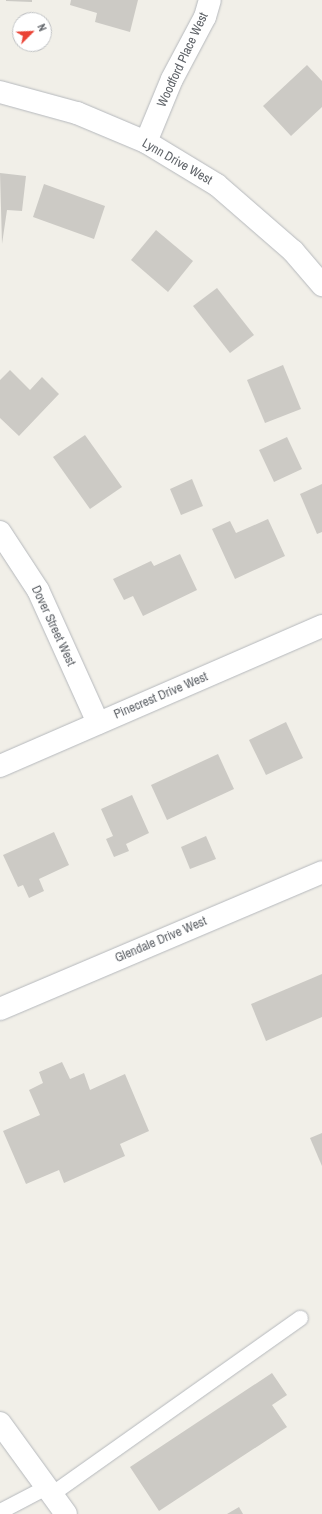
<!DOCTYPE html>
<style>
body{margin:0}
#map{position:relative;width:322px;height:1514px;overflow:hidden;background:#f1efe8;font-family:"Archivo Narrow",sans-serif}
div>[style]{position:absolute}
.building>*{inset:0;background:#cccac5}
.roads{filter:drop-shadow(0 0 1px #b5b8bc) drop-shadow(0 0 1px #b5b8bc)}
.service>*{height:15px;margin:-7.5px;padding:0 7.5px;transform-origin:7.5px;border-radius:7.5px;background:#fff}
.minor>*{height:22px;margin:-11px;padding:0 11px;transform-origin:11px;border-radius:11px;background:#fff}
.tertiary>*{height:22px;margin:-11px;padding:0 11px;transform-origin:11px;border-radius:11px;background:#fff}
span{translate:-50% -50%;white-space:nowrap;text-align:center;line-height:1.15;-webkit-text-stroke:3px #fff;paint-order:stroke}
.street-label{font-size:13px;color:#5f6368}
.north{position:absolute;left:12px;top:12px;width:40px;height:40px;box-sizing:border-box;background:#fff;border:1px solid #bfc1c3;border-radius:50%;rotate:66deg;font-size:11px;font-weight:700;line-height:16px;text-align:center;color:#5f6368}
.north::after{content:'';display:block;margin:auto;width:14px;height:18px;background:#ea4335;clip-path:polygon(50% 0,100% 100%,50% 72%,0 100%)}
</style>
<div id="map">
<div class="building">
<div style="clip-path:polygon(6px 0,32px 0,32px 2px,6px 1px)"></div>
<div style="clip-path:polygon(71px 0,138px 0,130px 32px,95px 22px,97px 13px,70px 5px)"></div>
<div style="clip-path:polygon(307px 65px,322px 81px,322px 107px,291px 136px,263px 106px)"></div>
<div style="clip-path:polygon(0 173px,26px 176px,22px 211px,7px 210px,2px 244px)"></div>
<div style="clip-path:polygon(44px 184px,105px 206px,94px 239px,33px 217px)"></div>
<div style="clip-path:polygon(156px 230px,193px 261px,168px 292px,131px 260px)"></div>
<div style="clip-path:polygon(217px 288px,254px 335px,230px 353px,193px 306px)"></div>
<div style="clip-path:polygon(283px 365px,301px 409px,265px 423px,247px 380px)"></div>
<div style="clip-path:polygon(10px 370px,30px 390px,42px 377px,59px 394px,19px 436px,0 418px,0 380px)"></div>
<div style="clip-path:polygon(85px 435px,122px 487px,90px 509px,53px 457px)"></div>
<div style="clip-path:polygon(287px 437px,302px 469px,274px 482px,259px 450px)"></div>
<div style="clip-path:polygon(192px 479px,203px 506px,181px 515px,170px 489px)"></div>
<div style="clip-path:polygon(322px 484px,322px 532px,317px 534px,300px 494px)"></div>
<div style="clip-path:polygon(268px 519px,285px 556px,235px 579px,212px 529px,230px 521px,236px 533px)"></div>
<div style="clip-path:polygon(180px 554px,197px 590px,143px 616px,133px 596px,124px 600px,113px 579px,151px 561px,154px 566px)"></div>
<div style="clip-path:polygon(286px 722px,303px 758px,266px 775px,249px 740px)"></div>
<div style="clip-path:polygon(218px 754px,234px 789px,167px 820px,151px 785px)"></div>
<div style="clip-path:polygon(132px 795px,149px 833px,126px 844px,129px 851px,114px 857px,106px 839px,113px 836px,101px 809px)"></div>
<div style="clip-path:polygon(54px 832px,69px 865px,39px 879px,44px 891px,29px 898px,23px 885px,18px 887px,3px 855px)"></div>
<div style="clip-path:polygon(206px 836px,216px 859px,190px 869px,181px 847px)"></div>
<div style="clip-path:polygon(322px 974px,322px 1017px,266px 1041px,251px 1004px)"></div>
<div style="clip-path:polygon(62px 1062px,70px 1079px,84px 1073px,90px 1090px,125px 1074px,149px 1131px,120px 1144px,125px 1156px,64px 1183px,59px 1170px,26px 1184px,3px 1131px,40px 1115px,29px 1090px,43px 1083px,39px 1072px)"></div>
<div style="clip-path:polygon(322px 1133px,322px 1166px,310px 1138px)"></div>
<div style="clip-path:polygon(272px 1373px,287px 1395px,272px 1405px,287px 1427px,159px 1511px,130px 1467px)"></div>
<div style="clip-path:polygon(239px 1507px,243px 1514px,227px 1514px)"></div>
</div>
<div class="roads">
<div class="service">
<div style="left:51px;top:1494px;width:305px;rotate:-35.3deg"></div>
<div style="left:0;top:1511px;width:52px;rotate:-27.6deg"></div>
</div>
<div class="minor">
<div style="left:0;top:92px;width:80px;rotate:15.3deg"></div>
<div style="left:77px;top:113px;width:75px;rotate:22.8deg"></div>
<div style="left:146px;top:142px;width:83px;rotate:31.2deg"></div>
<div style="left:217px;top:185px;width:101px;rotate:41deg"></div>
<div style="left:293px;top:251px;width:45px;rotate:49.5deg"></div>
<div style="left:146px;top:142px;width:68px;rotate:-67.6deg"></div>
<div style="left:172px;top:79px;width:70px;rotate:-62deg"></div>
<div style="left:205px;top:17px;width:18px;rotate:-74deg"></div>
<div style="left:0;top:532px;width:69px;rotate:56.8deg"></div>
<div style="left:38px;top:590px;width:146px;rotate:65.7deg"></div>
<div style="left:0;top:766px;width:351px;rotate:-23.5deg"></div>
<div style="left:0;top:1423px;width:112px;rotate:54deg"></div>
</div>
<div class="tertiary">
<div style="left:0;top:1009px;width:350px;rotate:-23deg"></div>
</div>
</div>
<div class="street-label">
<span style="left:183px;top:60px;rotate:-65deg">Woodford Place West</span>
<span style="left:177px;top:162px;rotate:30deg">Lynn Drive West</span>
<span style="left:53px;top:626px;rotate:65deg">Dover Street West</span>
<span style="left:161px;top:696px;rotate:-23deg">Pinecrest Drive West</span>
<span style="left:161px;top:940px;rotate:-23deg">Glendale Drive West</span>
</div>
<div class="north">N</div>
</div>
